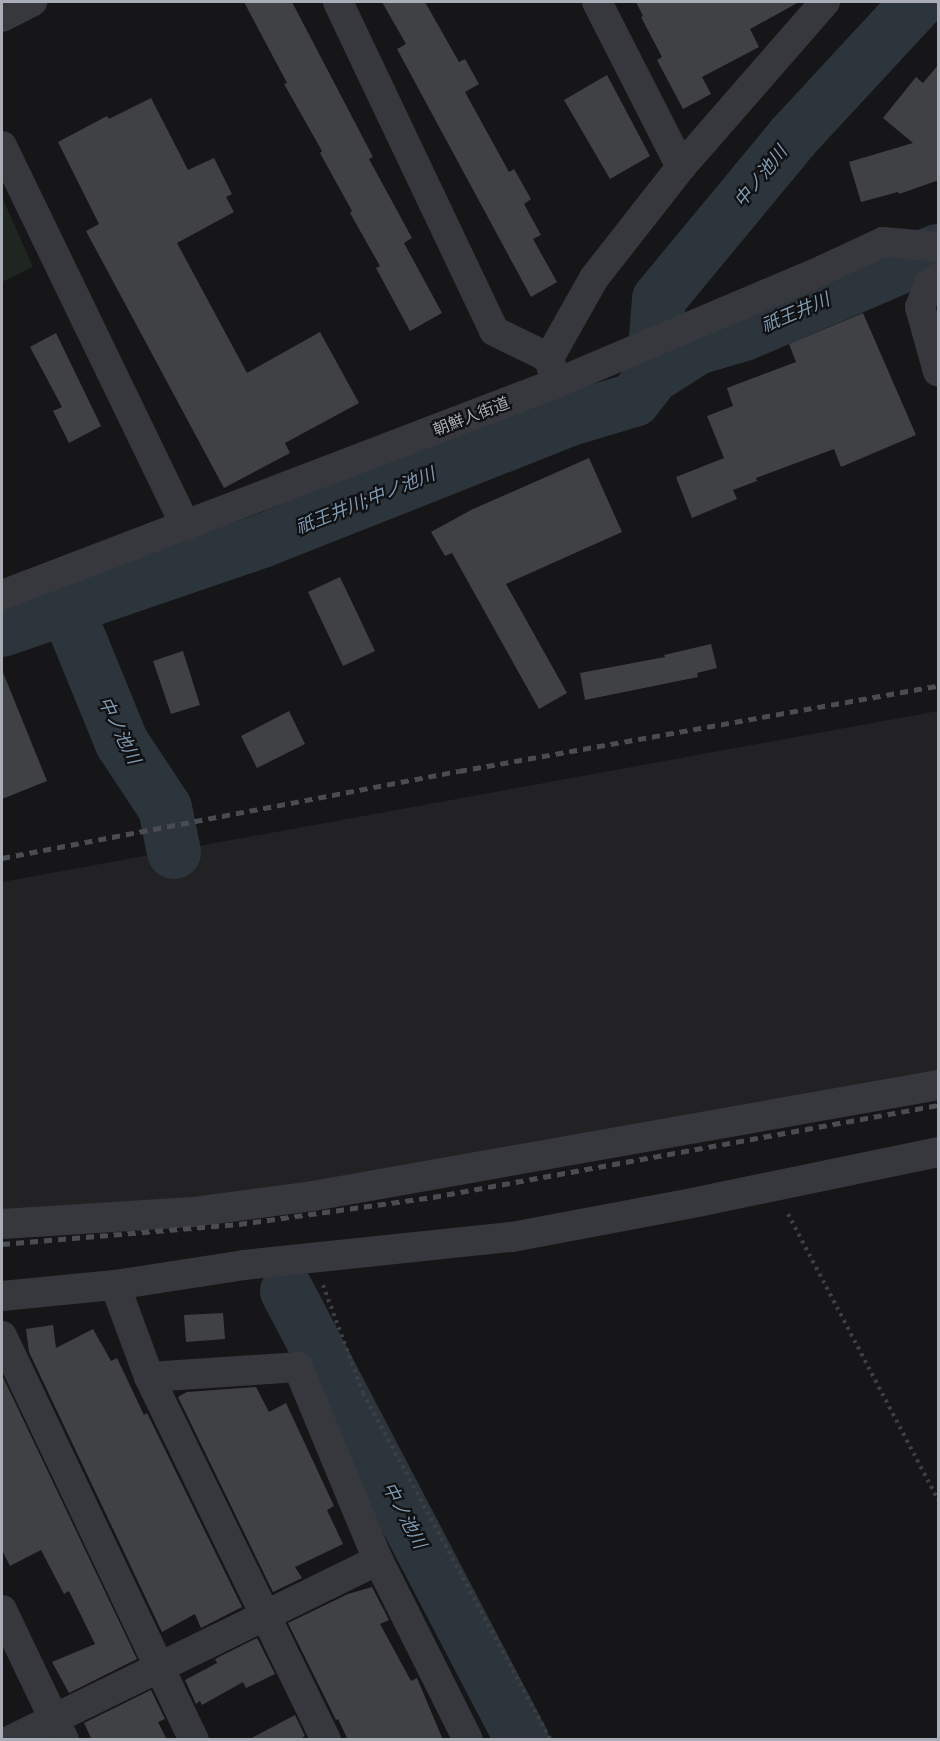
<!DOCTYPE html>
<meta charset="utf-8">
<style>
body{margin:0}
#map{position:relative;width:940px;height:1741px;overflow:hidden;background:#161618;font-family:Commissioner,"Noto Sans JP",sans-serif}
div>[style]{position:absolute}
.built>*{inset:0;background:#222225}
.green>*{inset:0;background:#1e261f}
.river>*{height:54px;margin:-27px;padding:0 27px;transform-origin:27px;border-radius:27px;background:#2c353c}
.building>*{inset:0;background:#404145}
.path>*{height:4px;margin-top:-2px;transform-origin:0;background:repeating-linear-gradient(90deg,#3d3f44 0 3px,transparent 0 7.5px)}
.minor>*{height:30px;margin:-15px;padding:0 15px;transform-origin:15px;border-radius:15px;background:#37383d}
.rail>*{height:4.5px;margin-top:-2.25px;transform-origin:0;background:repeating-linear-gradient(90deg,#4a4c52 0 8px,transparent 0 14px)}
span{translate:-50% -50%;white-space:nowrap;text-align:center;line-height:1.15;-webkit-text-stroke:4.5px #111113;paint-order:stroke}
.street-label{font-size:16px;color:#a8adb8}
.water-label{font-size:18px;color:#7f9bb3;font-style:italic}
.frame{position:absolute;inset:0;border:3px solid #a8adb8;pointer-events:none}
</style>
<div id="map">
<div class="built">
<div style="clip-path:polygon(938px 711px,938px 1094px,2px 1236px,2px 882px)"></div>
</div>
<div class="green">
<div style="clip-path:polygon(2px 197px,33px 267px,2px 282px)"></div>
</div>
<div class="river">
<div style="left:653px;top:376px;width:77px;rotate:-85.5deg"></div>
<div style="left:659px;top:299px;width:209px;rotate:-50.4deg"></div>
<div style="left:792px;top:138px;width:185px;rotate:-47.2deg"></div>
<div style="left:66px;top:606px;width:148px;rotate:67.8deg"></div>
<div style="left:122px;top:743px;width:78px;rotate:56.5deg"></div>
<div style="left:165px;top:808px;width:45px;rotate:78.4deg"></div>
<div style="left:2px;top:630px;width:275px;rotate:-18.9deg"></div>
<div style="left:262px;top:541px;width:331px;rotate:-21.6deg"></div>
<div style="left:570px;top:419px;width:67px;rotate:-16.5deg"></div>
<div style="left:634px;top:400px;width:31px;rotate:-52deg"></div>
<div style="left:653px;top:376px;width:52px;rotate:-32.5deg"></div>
<div style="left:697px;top:348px;width:49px;rotate:-16.6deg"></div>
<div style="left:744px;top:334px;width:211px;rotate:-23.2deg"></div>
<div style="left:287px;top:1291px;width:507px;rotate:62.37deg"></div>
</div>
<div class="building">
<div style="clip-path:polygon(244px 2px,292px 2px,373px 157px,369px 159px,412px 238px,404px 243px,442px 313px,410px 331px,376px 268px,380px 266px,350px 213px,352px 211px,320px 153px,322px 151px,284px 84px,287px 83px)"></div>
<div style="clip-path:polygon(382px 2px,425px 2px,459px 62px,465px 59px,479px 84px,465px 92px,509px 172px,514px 169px,531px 199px,524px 204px,541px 235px,533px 239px,557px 282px,531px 297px,397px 49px,406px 44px)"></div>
<div style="clip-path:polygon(636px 2px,799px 2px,750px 29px,759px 47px,702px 77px,711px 94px,683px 109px,657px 60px,662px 57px,641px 17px,643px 16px)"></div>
<div style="clip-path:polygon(939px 64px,939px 180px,899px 194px,898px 192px,861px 202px,849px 162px,913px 143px,883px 118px,916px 77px,923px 83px)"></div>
<div style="clip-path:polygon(607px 75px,650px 156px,610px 179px,564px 100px)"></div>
<div style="clip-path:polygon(151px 98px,188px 170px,214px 158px,232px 194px,226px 197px,234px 212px,177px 243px,247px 373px,320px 332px,359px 403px,285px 443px,290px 453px,224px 488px,86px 231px,99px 224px,58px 142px,107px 116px,109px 119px)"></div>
<div style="clip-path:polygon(863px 313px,916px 435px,841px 467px,834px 449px,756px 478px,757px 481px,733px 490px,737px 499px,692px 518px,676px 477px,724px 458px,707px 416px,733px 406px,727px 388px,796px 362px,789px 344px)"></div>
<div style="clip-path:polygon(56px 333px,101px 426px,69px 443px,53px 411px,62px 407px,30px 347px)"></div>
<div style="clip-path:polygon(589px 458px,622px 532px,506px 584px,567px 693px,539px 709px,452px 553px,445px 556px,431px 532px,471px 510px)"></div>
<div style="clip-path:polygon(340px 577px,375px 651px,343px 666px,308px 592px)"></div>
<div style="clip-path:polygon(711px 644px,717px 668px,697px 673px,698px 677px,585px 700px,580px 673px,665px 657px,664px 655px)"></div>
<div style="clip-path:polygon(183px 651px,200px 705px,171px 714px,153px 661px)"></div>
<div style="clip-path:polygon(2px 670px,47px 781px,2px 799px)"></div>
<div style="clip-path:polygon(289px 711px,305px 744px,257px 768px,241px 736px)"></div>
<div style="clip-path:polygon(223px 1313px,225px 1339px,186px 1342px,184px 1315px)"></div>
<div style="clip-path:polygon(53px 1325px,56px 1348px,93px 1329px,111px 1361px,117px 1358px,144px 1415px,147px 1413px,242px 1607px,201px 1628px,195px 1614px,162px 1632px,29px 1352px,26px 1329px)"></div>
<div style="clip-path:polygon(2px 1375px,137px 1659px,69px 1693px,52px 1662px,95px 1644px,69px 1591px,64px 1594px,41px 1550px,10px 1566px,2px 1550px)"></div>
<div style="clip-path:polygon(256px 1387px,269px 1412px,286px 1403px,334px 1506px,327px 1510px,343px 1544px,295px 1567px,302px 1578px,273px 1592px,178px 1397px,187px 1392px)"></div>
<div style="clip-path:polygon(372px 1587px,389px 1620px,380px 1624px,411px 1681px,417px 1678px,443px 1740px,348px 1740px,338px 1719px,336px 1720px,288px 1623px,348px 1594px)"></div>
<div style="clip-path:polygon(257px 1638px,275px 1674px,246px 1688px,243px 1682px,202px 1705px,200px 1701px,196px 1704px,185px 1680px,217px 1663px,215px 1659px)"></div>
<div style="clip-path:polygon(151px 1690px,165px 1719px,158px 1722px,167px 1740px,92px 1740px,84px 1723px)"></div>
<div style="clip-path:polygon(295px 1715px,305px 1736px,299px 1740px,248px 1740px)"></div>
</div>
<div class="path">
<div style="left:788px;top:1214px;width:323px;rotate:62.3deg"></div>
<div style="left:323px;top:1285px;width:115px;rotate:69.7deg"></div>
<div style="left:363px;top:1393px;width:395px;rotate:61.6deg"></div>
</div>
<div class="minor">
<div style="left:338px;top:2px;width:364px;rotate:64.6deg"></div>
<div style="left:494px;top:331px;width:61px;rotate:26.1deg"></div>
<div style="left:549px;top:358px;width:18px;rotate:74deg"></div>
<div style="left:597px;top:2px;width:185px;rotate:63deg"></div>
<div style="left:2px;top:17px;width:34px;rotate:-27deg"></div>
<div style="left:2px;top:146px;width:422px;rotate:64.2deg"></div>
<div style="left:938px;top:278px;width:11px;rotate:146deg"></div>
<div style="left:929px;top:284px;width:25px;rotate:111deg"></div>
<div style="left:920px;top:307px;width:67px;rotate:74.5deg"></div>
<div style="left:549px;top:358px;width:92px;rotate:-60.6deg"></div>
<div style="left:594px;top:278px;width:141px;rotate:-51.9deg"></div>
<div style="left:681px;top:167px;width:219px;rotate:-48.9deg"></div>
<div style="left:2px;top:595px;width:594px;rotate:-20.91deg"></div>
<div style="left:557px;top:383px;width:289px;rotate:-23deg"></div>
<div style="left:823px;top:270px;width:66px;rotate:-25deg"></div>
<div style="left:883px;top:242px;width:55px;rotate:5.2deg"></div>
<div style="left:2px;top:1224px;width:191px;rotate:-3.6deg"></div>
<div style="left:193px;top:1212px;width:121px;rotate:-7.6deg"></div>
<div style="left:313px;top:1196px;width:635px;rotate:-10.07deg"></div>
<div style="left:115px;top:1285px;width:98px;rotate:69.7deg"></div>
<div style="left:149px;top:1377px;width:404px;rotate:64deg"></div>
<div style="left:2px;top:1296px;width:114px;rotate:-5.6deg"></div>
<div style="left:115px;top:1285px;width:131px;rotate:-8.8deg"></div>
<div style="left:244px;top:1265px;width:269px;rotate:-6deg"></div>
<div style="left:512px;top:1237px;width:193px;rotate:-10.7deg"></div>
<div style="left:702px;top:1201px;width:241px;rotate:-11.7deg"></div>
<div style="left:2px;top:1336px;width:447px;rotate:64.6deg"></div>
<div style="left:149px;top:1377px;width:149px;rotate:-3.8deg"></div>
<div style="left:298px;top:1367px;width:209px;rotate:67.5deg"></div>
<div style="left:378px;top:1560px;width:201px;rotate:63.4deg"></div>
<div style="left:2px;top:1610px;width:144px;rotate:64.5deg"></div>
<div style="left:11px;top:1740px;width:409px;rotate:-26.1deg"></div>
</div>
<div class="rail">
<div style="left:2px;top:858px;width:465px;rotate:-10.8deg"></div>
<div style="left:459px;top:771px;width:486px;rotate:-10.1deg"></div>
<div style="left:2px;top:1244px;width:238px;rotate:-4.8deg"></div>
<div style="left:239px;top:1224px;width:196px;rotate:-7.9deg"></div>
<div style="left:433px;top:1197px;width:513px;rotate:-10.32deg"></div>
</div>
<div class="street-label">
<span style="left:471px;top:416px;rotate:-21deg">朝鮮人街道</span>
</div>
<div class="water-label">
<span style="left:760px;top:176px;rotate:-51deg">中ノ池川</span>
<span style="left:795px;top:312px;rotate:-23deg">祇王井川</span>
<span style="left:365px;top:500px;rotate:-22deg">祇王井川;中ノ池川</span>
<span style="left:120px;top:730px;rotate:64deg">中ノ池川</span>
<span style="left:405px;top:1515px;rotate:62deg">中ノ池川</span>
</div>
<div class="frame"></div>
</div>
